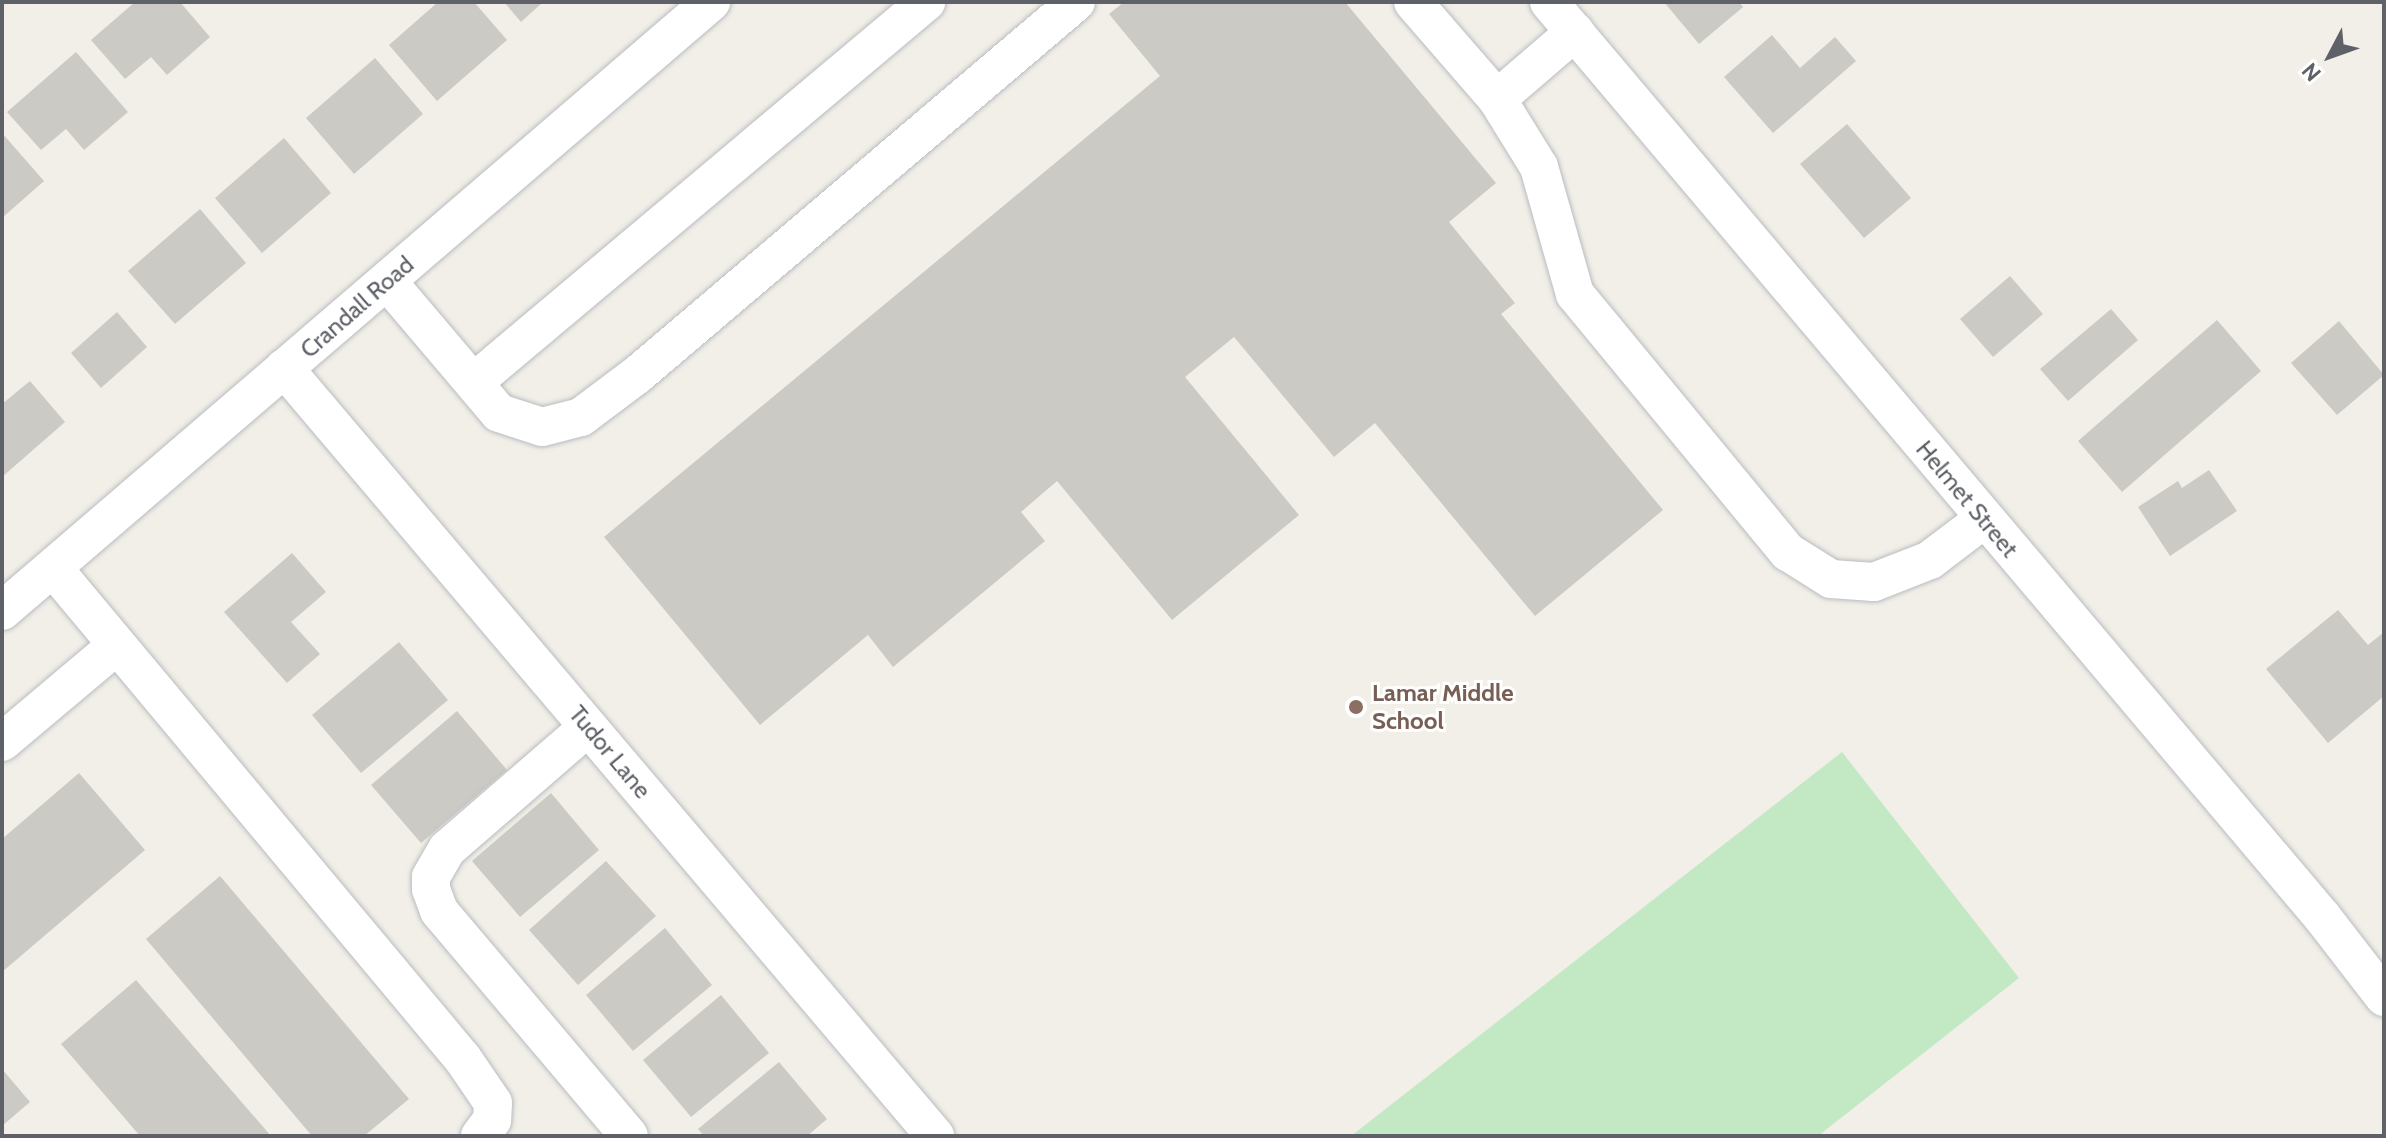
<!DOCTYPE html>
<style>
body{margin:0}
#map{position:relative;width:2386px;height:1138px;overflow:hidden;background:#f1efe7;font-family:Cabin,sans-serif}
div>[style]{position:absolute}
.green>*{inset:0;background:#c3e9c4}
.building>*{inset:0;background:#cccac4}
.roads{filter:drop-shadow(0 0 2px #b9bcc1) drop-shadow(0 0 2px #b9bcc1)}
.minor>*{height:38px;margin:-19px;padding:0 19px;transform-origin:19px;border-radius:19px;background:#fff}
.dots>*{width:22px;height:22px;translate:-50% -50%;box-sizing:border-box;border:4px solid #fff;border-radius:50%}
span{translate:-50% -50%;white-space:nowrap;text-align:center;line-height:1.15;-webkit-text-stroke:6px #fff;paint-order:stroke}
.street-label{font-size:24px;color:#5e6268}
.education-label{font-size:24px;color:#785e54;font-weight:700}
.left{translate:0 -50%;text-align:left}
.frame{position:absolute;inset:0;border:4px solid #5e6268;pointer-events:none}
.north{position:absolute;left:2290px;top:16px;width:80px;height:80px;-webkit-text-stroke:6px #fff;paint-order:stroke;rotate:229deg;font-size:22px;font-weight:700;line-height:32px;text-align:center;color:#5e6268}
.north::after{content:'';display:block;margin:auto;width:28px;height:36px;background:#5e6268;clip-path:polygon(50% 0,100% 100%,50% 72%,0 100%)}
</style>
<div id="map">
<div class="green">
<div style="clip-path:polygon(1842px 752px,2019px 978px,1818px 1136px,1351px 1136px)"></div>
</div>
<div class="building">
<div style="clip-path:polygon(135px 2px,180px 2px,210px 37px,167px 75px,151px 57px,125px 79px,91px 40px)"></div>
<div style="clip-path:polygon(438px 2px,474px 2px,507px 40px,437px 101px,389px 45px)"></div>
<div style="clip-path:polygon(504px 2px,543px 2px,521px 22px)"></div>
<div style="clip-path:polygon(1124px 2px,1345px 2px,1496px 183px,1449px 222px,1515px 303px,1501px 314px,1663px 510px,1535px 616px,1375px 423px,1334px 457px,1234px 337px,1185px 377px,1299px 515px,1172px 620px,1057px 481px,1021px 512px,1045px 541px,893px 667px,868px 635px,760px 725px,604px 537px,1160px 76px,1109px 14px)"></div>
<div style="clip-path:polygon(1664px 2px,1739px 2px,1743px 7px,1699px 44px)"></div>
<div style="clip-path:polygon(1772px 35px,1800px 68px,1835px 37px,1856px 61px,1773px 133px,1724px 77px)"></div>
<div style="clip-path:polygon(76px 52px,128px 112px,84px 150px,66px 129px,41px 150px,7px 112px)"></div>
<div style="clip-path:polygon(375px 58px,423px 114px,354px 174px,306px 118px)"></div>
<div style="clip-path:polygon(1847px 124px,1911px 198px,1864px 238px,1800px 164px)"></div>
<div style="clip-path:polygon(2px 133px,44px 181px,2px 218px)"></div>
<div style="clip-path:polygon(284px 138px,331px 193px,262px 253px,215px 198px)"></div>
<div style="clip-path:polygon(200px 209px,246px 263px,175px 324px,128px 271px)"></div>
<div style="clip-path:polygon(2010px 276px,2043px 314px,1993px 357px,1960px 319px)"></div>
<div style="clip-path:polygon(2111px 309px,2138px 340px,2068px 401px,2040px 369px)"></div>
<div style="clip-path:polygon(117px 312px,147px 347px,101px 388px,71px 353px)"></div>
<div style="clip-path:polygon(2217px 320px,2261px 371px,2122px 492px,2078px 441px)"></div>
<div style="clip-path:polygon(2339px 321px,2384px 375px,2337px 415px,2291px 363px)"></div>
<div style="clip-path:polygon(30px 381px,65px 422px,2px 477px,2px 404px)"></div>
<div style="clip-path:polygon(2209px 470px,2237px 511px,2170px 556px,2138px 507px,2178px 481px,2182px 488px)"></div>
<div style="clip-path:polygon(292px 553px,326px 592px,291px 622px,320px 654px,287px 683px,224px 612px)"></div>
<div style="clip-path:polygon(2338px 610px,2368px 645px,2384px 632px,2384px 696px,2328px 743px,2266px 669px)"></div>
<div style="clip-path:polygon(399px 642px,448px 700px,361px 773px,312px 715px)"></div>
<div style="clip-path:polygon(457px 711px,507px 770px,421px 843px,371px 785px)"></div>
<div style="clip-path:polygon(79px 773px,145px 850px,2px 972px,2px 839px)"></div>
<div style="clip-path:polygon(551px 793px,599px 850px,520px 917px,472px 861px)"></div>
<div style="clip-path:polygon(606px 861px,656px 916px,578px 985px,529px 930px)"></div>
<div style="clip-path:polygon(220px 876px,409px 1099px,364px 1136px,312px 1136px,146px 939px)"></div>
<div style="clip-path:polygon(665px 928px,712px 985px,633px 1051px,586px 995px)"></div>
<div style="clip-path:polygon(136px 980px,271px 1136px,140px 1136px,61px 1044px)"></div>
<div style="clip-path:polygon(721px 995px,769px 1053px,691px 1117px,643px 1060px)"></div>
<div style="clip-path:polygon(779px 1062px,827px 1119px,807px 1136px,704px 1136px,698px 1129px)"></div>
<div style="clip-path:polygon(2px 1069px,30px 1102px,2px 1126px)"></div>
</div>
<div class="roads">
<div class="minor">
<div style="left:1413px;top:2px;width:128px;rotate:49.1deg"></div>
<div style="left:1497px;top:99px;width:80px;rotate:58.3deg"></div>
<div style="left:1539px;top:167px;width:132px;rotate:74.2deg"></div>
<div style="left:1575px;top:294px;width:335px;rotate:50.5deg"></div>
<div style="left:1788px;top:552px;width:51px;rotate:32.1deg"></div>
<div style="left:1831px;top:579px;width:43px;rotate:4deg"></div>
<div style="left:1874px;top:582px;width:60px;rotate:-21.4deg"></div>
<div style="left:1930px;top:560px;width:68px;rotate:-37.2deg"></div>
<div style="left:1549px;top:2px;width:1199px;rotate:49.8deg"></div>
<div style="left:2323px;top:918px;width:100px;rotate:52.3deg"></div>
<div style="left:1497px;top:99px;width:103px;rotate:-40.7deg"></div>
<div style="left:387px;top:281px;width:173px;rotate:49.7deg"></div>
<div style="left:499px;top:413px;width:45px;rotate:18deg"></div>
<div style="left:542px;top:427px;width:40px;rotate:-14.4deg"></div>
<div style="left:581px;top:417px;width:70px;rotate:-36.9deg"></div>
<div style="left:637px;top:375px;width:576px;rotate:-40.35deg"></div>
<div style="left:284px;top:368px;width:1007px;rotate:49.71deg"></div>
<div style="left:474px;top:382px;width:591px;rotate:-40.05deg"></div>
<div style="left:53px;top:568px;width:640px;rotate:50.14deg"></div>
<div style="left:463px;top:1059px;width:53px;rotate:55.7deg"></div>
<div style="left:493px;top:1103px;width:17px;rotate:93deg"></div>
<div style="left:492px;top:1120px;width:20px;rotate:127deg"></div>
<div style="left:2px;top:611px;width:935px;rotate:-40.66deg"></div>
<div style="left:588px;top:727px;width:186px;rotate:139.1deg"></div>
<div style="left:447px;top:849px;width:32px;rotate:120deg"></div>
<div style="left:431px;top:877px;width:12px;rotate:90deg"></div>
<div style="left:431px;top:889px;width:23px;rotate:70deg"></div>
<div style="left:439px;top:911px;width:294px;rotate:49.8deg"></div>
<div style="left:2px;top:742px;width:150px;rotate:-40.1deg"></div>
</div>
</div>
<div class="dots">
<div style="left:1356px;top:707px;background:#8d6e63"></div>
</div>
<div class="street-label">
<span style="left:357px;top:307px;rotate:-41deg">Crandall Road</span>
<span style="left:1967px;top:499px;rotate:50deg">Helmet Street</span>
<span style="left:610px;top:752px;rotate:50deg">Tudor Lane</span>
</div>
<div class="education-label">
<span class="left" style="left:1372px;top:707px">Lamar Middle<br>School</span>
</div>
<div class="frame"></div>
<div class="north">N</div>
</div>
